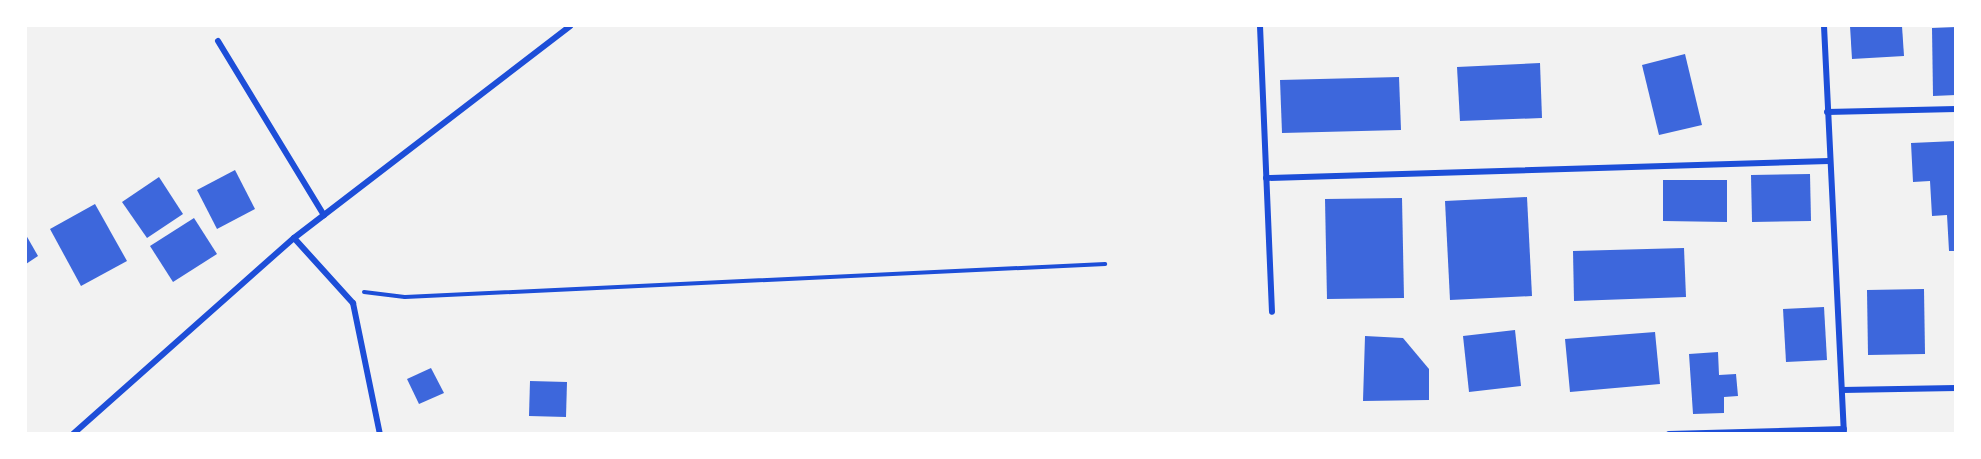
<!DOCTYPE html>
<style>
body{margin:0}
#map{position:relative;width:1981px;height:459px;overflow:hidden;background:#f2f2f2;font-family:Figtree,sans-serif}
div>[style]{position:absolute}
.building>*{inset:0;background:#3d67dc}
.path>*{height:4px;margin:-2px;padding:0 2px;transform-origin:2px;border-radius:2px;background:#1d4ed8}
.minor>*{height:6px;margin:-3px;padding:0 3px;transform-origin:3px;border-radius:3px;background:#1d4ed8}
span{translate:-50% -50%;white-space:nowrap;text-align:center;line-height:1.15;-webkit-text-stroke:4.5px #fff;paint-order:stroke}
.frame{position:absolute;inset:0;border:27px solid #fff;pointer-events:none}
</style>
<div id="map">
<div class="building">
<div style="clip-path:polygon(1850px 26px,1902px 26px,1904px 56px,1852px 59px)"></div>
<div style="clip-path:polygon(1956px 27px,1956px 95px,1933px 96px,1932px 28px)"></div>
<div style="clip-path:polygon(1685px 54px,1702px 125px,1659px 135px,1642px 65px)"></div>
<div style="clip-path:polygon(1540px 63px,1542px 118px,1460px 121px,1457px 67px)"></div>
<div style="clip-path:polygon(1399px 77px,1401px 130px,1282px 133px,1280px 80px)"></div>
<div style="clip-path:polygon(1956px 141px,1956px 251px,1949px 251px,1947px 215px,1932px 216px,1930px 181px,1913px 182px,1911px 143px)"></div>
<div style="clip-path:polygon(235px 170px,255px 209px,217px 229px,197px 190px)"></div>
<div style="clip-path:polygon(1810px 174px,1811px 221px,1752px 222px,1751px 175px)"></div>
<div style="clip-path:polygon(159px 177px,183px 214px,147px 238px,122px 202px)"></div>
<div style="clip-path:polygon(1663px 180px,1727px 180px,1727px 222px,1663px 221px)"></div>
<div style="clip-path:polygon(1527px 197px,1532px 296px,1450px 300px,1445px 201px)"></div>
<div style="clip-path:polygon(1402px 198px,1404px 298px,1327px 299px,1325px 199px)"></div>
<div style="clip-path:polygon(95px 204px,127px 261px,81px 286px,50px 229px)"></div>
<div style="clip-path:polygon(194px 218px,217px 254px,173px 282px,150px 246px)"></div>
<div style="clip-path:polygon(26px 235px,38px 256px,26px 264px)"></div>
<div style="clip-path:polygon(1684px 248px,1686px 297px,1574px 301px,1573px 251px)"></div>
<div style="clip-path:polygon(1924px 289px,1925px 354px,1868px 355px,1867px 290px)"></div>
<div style="clip-path:polygon(1824px 307px,1827px 360px,1786px 362px,1783px 309px)"></div>
<div style="clip-path:polygon(1515px 330px,1521px 386px,1469px 392px,1463px 336px)"></div>
<div style="clip-path:polygon(1655px 332px,1660px 384px,1570px 392px,1565px 339px)"></div>
<div style="clip-path:polygon(1365px 336px,1403px 338px,1429px 369px,1429px 400px,1363px 401px)"></div>
<div style="clip-path:polygon(1718px 352px,1719px 375px,1736px 374px,1738px 396px,1724px 397px,1724px 413px,1693px 414px,1689px 354px)"></div>
<div style="clip-path:polygon(431px 368px,444px 393px,419px 404px,407px 379px)"></div>
<div style="clip-path:polygon(530px 381px,567px 382px,566px 417px,529px 416px)"></div>
</div>
<div class="path">
<div style="left:364px;top:292px;width:41px;rotate:7deg"></div>
<div style="left:405px;top:297px;width:701px;rotate:-2.7deg"></div>
</div>
<div class="minor">
<div style="left:1260px;top:26px;width:286px;rotate:87.6deg"></div>
<div style="left:1824px;top:26px;width:408px;rotate:87.2deg"></div>
<div style="left:218px;top:41px;width:204px;rotate:58.7deg"></div>
<div style="left:1827px;top:112px;width:129px;rotate:-1.3deg"></div>
<div style="left:1266px;top:178px;width:563px;rotate:-1.73deg"></div>
<div style="left:294px;top:238px;width:88px;rotate:47.8deg"></div>
<div style="left:353px;top:303px;width:134px;rotate:78.4deg"></div>
<div style="left:1842px;top:390px;width:114px;rotate:-1deg"></div>
<div style="left:73px;top:434px;width:295px;rotate:-41.6deg"></div>
<div style="left:294px;top:238px;width:348px;rotate:-37.5deg"></div>
<div style="left:1669px;top:434px;width:175px;rotate:-1.6deg"></div>
</div>
<div class="frame"></div>
</div>
